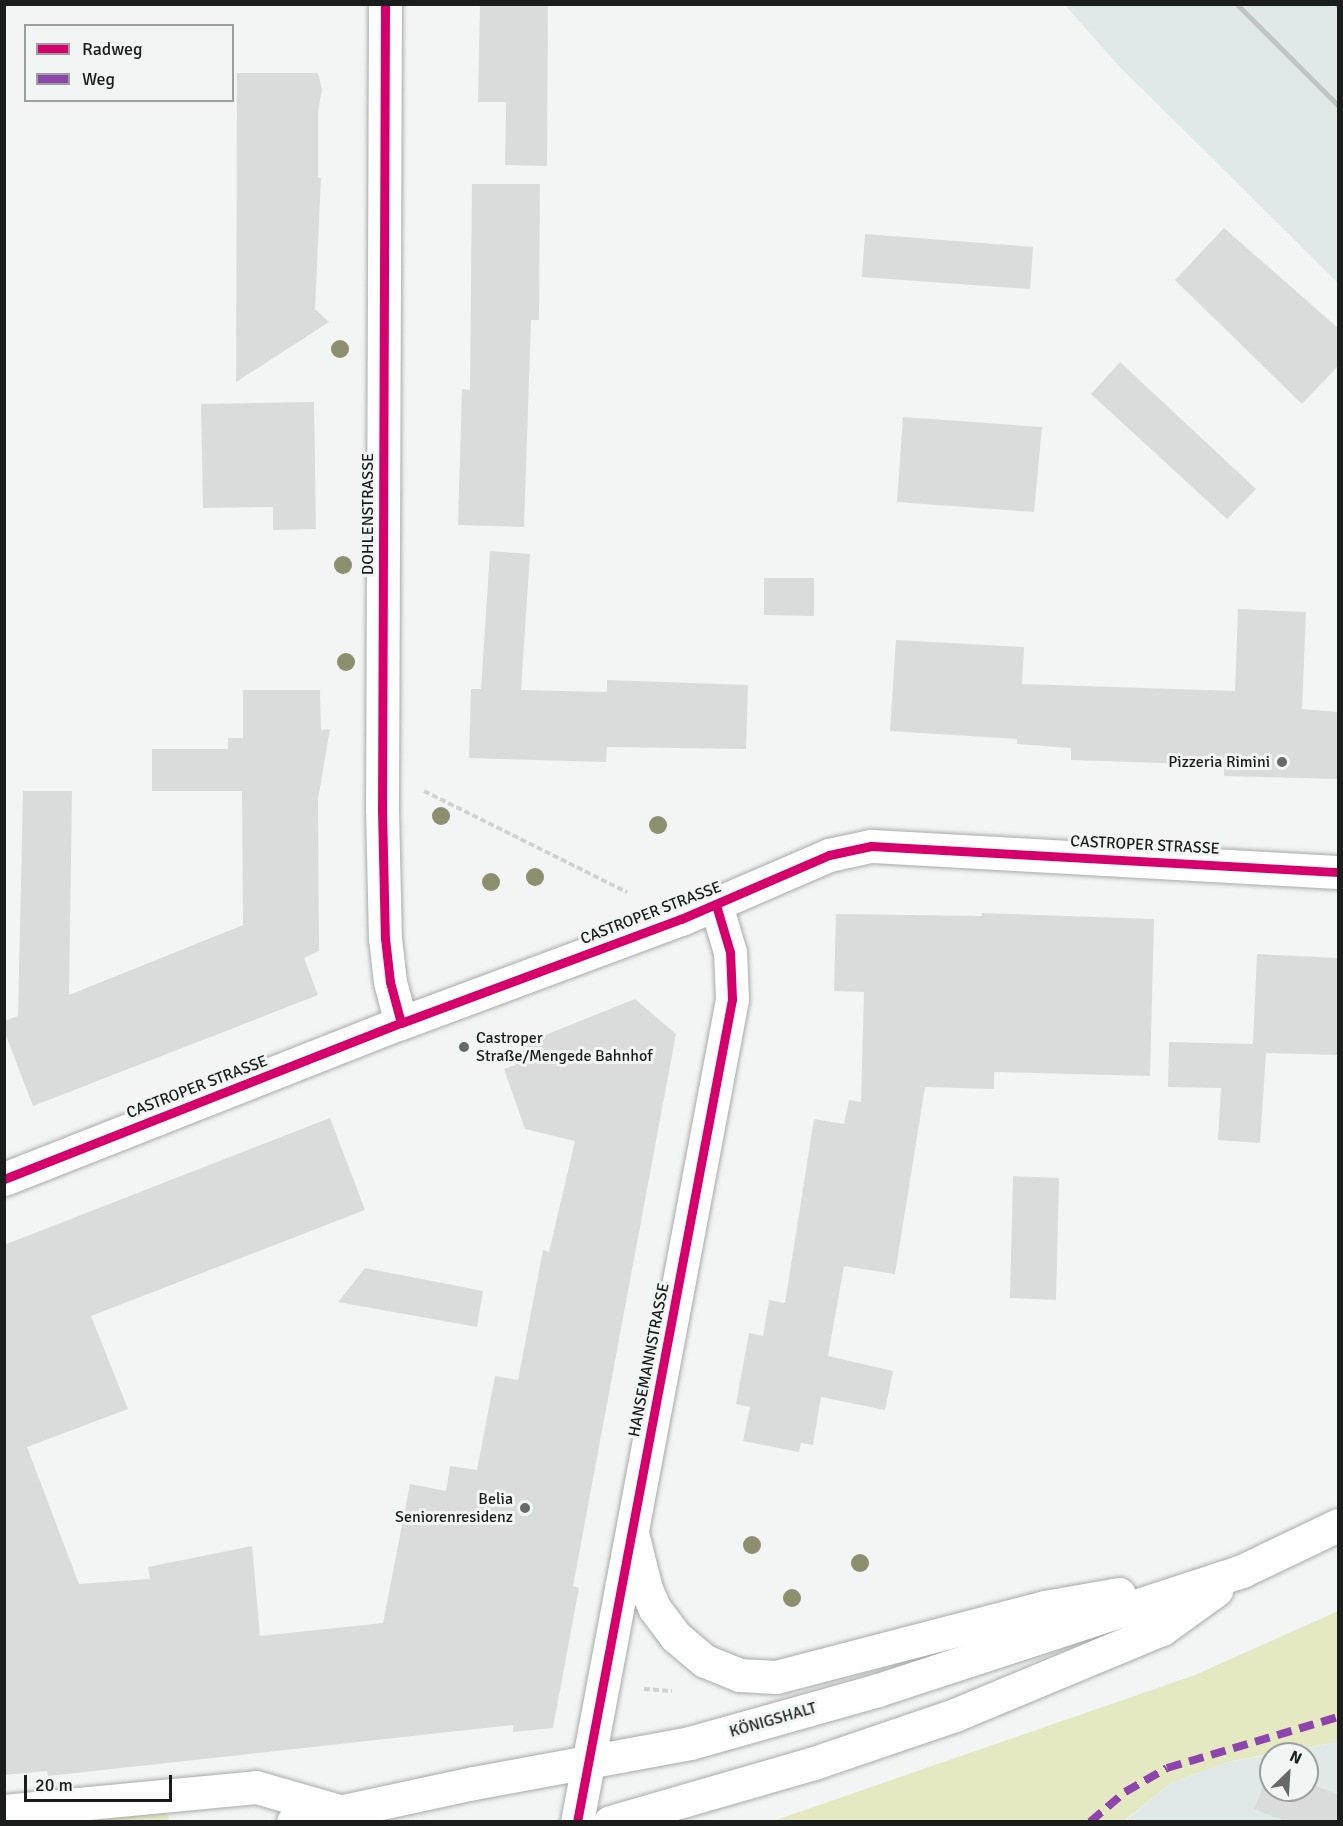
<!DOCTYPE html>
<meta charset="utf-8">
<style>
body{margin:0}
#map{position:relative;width:1343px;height:1826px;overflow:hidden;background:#f2f5f4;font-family:Signika,sans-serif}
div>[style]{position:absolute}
.built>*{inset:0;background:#e0e9e7}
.green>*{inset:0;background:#e5e9c2}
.building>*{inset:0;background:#dadcdb}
.path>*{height:4px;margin-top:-2px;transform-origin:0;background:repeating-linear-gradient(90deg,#d2d2d2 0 6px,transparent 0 9px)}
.roads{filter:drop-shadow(0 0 2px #a8aaa9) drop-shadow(0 0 2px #a8aaa9)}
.minor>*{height:33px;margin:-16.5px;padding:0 16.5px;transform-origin:16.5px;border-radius:16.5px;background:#fdfefd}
.major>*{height:33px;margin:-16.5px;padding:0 16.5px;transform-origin:16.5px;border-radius:16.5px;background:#fdfefd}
.rail>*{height:4.5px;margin:-2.25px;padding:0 2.25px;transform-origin:2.25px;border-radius:2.25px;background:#c2c4c4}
.quiet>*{height:8px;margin-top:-4px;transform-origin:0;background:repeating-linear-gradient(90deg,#8e44ad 0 15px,transparent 0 23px)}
.cycleway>*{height:9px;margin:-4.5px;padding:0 4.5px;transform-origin:4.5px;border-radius:4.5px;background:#d6006c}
.trees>*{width:18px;height:18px;margin:-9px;border-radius:50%;background:#8d8f6e}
.dots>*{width:16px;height:16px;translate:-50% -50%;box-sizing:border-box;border:3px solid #f1f6f5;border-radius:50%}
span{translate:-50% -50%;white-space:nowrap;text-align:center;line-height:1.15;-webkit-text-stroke:6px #f1f6f5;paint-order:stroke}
.street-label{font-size:16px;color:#1b1d1c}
.poi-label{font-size:16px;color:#1b1d1c}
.right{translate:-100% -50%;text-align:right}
.left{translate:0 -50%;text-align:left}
.frame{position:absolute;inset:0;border:6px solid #1b1d1c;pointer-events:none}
.legend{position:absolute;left:24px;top:24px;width:210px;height:78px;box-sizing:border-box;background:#f1f6f5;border:2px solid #9b9f9e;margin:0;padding:8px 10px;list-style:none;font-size:18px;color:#1b1d1c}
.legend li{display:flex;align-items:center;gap:12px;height:30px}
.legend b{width:30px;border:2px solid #9b9f9e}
.north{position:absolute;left:1259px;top:1742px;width:60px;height:60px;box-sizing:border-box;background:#f1f6f5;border:2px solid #9b9f9e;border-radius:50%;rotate:25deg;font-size:16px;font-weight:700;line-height:24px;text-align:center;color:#1b1d1c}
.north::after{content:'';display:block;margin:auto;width:21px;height:27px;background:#666968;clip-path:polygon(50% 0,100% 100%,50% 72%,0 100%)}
.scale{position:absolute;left:24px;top:1775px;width:148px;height:27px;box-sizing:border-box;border:3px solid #1b1d1c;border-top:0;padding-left:8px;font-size:18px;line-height:21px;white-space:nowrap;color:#1b1d1c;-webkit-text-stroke:4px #f1f6f5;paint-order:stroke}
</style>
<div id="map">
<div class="built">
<div style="clip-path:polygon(1065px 5px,1338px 5px,1338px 283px,1118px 65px)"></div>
<div style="clip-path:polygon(1338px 1742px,1338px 1821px,1124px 1822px,1172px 1782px,1232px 1761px,1271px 1755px,1271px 1790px,1307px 1790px,1307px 1754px,1276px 1754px)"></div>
</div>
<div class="green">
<div style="clip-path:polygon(1338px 1611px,1338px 1742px,1232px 1761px,1172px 1782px,1124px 1821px,773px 1821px,1195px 1675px)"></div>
<div style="clip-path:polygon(167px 1811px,169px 1821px,165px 1822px,65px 1822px)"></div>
</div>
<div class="building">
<div style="clip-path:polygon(480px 4px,548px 4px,547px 166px,505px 165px,506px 102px,478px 102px)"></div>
<div style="clip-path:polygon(237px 73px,318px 73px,322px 89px,318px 112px,318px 178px,321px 177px,315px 309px,329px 322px,236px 382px)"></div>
<div style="clip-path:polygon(472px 184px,540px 184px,539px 320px,531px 320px,524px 527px,458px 525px,462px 389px,470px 390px)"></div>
<div style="clip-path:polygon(1224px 228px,1338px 328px,1338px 366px,1302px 404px,1175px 280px)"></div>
<div style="clip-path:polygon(865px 234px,1033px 247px,1030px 289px,862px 277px)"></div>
<div style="clip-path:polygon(1120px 362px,1256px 489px,1227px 519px,1091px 394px)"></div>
<div style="clip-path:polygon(314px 402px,316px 529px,273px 530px,273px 507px,203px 508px,201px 404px)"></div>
<div style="clip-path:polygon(903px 417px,1042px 427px,1034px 512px,897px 502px)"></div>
<div style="clip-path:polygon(490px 551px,530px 554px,521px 690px,607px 692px,607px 680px,748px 685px,746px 749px,607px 747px,606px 762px,469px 758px,471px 689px,481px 689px)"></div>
<div style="clip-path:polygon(764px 578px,814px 578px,814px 616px,764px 615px)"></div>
<div style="clip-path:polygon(1238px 609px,1306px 612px,1302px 709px,1338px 712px,1338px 779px,1224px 776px,1224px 765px,1071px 760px,1071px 748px,1017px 744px,1017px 739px,890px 731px,896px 640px,1024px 647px,1022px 684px,1235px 691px)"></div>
<div style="clip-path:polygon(243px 690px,320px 690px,321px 730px,330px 729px,318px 799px,319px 951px,304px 958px,318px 995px,33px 1106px,4px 1030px,4px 1021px,18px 1016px,23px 791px,72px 791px,69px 995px,243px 925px,242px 791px,152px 791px,152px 749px,228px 749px,228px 738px,243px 738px)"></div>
<div style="clip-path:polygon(982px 913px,1154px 919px,1150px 1076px,994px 1072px,994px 1089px,925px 1087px,895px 1274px,844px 1266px,828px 1356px,893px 1371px,885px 1410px,821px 1397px,813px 1445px,801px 1443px,799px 1452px,743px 1441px,750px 1407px,736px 1404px,749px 1333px,763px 1336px,769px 1300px,785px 1303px,814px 1119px,844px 1124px,849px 1100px,861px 1102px,864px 992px,834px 991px,836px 914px,982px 916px)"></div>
<div style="clip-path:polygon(1257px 954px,1338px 958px,1338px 1055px,1266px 1053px,1260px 1143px,1218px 1140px,1221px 1088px,1168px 1087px,1169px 1042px,1253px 1044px)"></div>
<div style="clip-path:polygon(635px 999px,676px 1034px,573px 1586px,579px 1588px,553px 1728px,513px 1732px,513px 1725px,48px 1776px,47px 1771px,4px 1775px,4px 1245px,330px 1118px,365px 1210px,91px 1316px,128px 1409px,27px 1447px,79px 1584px,150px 1579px,148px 1567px,252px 1546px,260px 1636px,383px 1623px,410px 1484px,446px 1491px,450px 1466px,477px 1470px,495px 1376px,518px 1380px,543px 1250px,549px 1252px,575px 1141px,525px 1129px,504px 1069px,515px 1065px,528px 1042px)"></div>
<div style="clip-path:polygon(1013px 1176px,1059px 1178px,1056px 1300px,1010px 1298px)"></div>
<div style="clip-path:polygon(365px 1268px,483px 1291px,477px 1327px,338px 1302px)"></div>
<div style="clip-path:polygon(1271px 1767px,1271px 1790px,1307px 1790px,1307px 1782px,1338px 1795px,1338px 1821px,1285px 1821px,1254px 1809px)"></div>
</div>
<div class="path">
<div style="left:424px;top:791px;width:227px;rotate:26.5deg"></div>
<div style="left:644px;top:1689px;width:28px;rotate:4deg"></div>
</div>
<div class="roads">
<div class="minor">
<div style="left:385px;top:4px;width:805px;rotate:90.21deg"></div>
<div style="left:382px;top:809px;width:129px;rotate:88.7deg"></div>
<div style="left:385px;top:938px;width:44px;rotate:83.5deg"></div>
<div style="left:390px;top:982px;width:42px;rotate:75deg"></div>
<div style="left:4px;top:1179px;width:427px;rotate:-21.5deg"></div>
<div style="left:401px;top:1023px;width:299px;rotate:-20.4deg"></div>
<div style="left:681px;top:919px;width:161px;rotate:-23.4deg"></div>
<div style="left:829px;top:855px;width:43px;rotate:-12.1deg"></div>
<div style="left:871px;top:846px;width:468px;rotate:3.2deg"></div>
<div style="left:4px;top:1811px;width:253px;rotate:-5.4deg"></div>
<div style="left:256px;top:1787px;width:86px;rotate:16.1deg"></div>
<div style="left:577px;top:1822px;width:837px;rotate:-79.33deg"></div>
<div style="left:732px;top:999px;width:47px;rotate:-92.4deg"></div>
<div style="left:730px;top:952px;width:49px;rotate:-106.6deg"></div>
</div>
<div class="major">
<div style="left:632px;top:1533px;width:58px;rotate:76deg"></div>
<div style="left:646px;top:1589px;width:22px;rotate:66deg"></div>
<div style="left:655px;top:1609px;width:34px;rotate:53deg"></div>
<div style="left:675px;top:1636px;width:39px;rotate:40deg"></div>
<div style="left:705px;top:1661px;width:37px;rotate:22deg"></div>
<div style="left:739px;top:1675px;width:37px;rotate:3deg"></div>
<div style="left:776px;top:1677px;width:278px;rotate:-14.6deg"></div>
<div style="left:1045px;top:1607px;width:75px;rotate:-10deg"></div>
<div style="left:293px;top:1822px;width:185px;rotate:-12.2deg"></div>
<div style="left:474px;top:1783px;width:220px;rotate:-10.5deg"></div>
<div style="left:690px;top:1743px;width:195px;rotate:-15.7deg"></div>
<div style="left:878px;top:1690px;width:383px;rotate:-18.1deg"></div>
<div style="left:1242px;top:1571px;width:106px;rotate:-25.6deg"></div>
<div style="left:610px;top:1822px;width:212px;rotate:-16.1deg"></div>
<div style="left:814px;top:1763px;width:149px;rotate:-18.8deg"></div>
<div style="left:955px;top:1715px;width:224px;rotate:-22.6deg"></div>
<div style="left:1162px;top:1629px;width:67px;rotate:-35.8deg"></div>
</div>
</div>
<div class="rail">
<div style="left:1237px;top:4px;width:143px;rotate:45deg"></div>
<div style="left:1338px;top:4px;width:1px;rotate:90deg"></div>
</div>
<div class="quiet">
<div style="left:1090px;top:1822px;width:46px;rotate:-40.6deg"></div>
<div style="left:1125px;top:1792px;width:48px;rotate:-29.7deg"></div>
<div style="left:1167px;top:1768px;width:178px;rotate:-16.6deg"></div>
</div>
<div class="cycleway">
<div style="left:385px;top:4px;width:805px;rotate:90.21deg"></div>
<div style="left:382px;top:809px;width:129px;rotate:88.7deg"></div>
<div style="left:385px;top:938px;width:44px;rotate:83.5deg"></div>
<div style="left:390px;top:982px;width:42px;rotate:75deg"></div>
<div style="left:4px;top:1179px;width:427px;rotate:-21.5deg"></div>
<div style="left:401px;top:1023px;width:299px;rotate:-20.4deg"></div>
<div style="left:681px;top:919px;width:161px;rotate:-23.4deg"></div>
<div style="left:829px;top:855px;width:43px;rotate:-12.1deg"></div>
<div style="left:871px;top:846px;width:468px;rotate:3.2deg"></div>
<div style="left:577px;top:1822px;width:837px;rotate:-79.33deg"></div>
<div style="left:732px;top:999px;width:47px;rotate:-92.4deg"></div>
<div style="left:730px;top:952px;width:49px;rotate:-106.6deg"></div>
</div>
<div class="trees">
<div style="left:340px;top:349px"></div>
<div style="left:343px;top:565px"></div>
<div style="left:346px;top:662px"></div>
<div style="left:441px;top:816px"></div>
<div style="left:658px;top:825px"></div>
<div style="left:535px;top:877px"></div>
<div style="left:491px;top:882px"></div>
<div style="left:752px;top:1545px"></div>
<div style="left:860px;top:1563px"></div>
<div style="left:792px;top:1598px"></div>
</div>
<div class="dots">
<div style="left:1282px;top:762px;background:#666968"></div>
<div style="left:464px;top:1047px;background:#666968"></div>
<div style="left:525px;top:1508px;background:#666968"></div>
</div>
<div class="street-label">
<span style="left:368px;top:514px;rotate:-90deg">DOHLENSTRASSE</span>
<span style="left:1145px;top:845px;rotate:3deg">CASTROPER STRASSE</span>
<span style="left:651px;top:913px;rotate:-21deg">CASTROPER STRASSE</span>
<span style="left:197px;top:1087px;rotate:-21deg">CASTROPER STRASSE</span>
<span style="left:649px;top:1360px;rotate:-79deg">HANSEMANNSTRASSE</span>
<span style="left:773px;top:1720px;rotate:-16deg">KÖNIGSHALT</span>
</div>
<div class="poi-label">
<span class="right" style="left:1270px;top:762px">Pizzeria Rimini</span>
<span class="left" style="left:476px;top:1047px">Castroper<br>Straße/Mengede Bahnhof</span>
<span class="right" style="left:513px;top:1508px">Belia<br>Seniorenresidenz</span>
</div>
<div class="frame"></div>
<ul class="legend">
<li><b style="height:8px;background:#d6006c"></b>Radweg</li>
<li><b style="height:8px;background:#8e44ad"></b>Weg</li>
</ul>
<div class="north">N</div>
<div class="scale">20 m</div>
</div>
